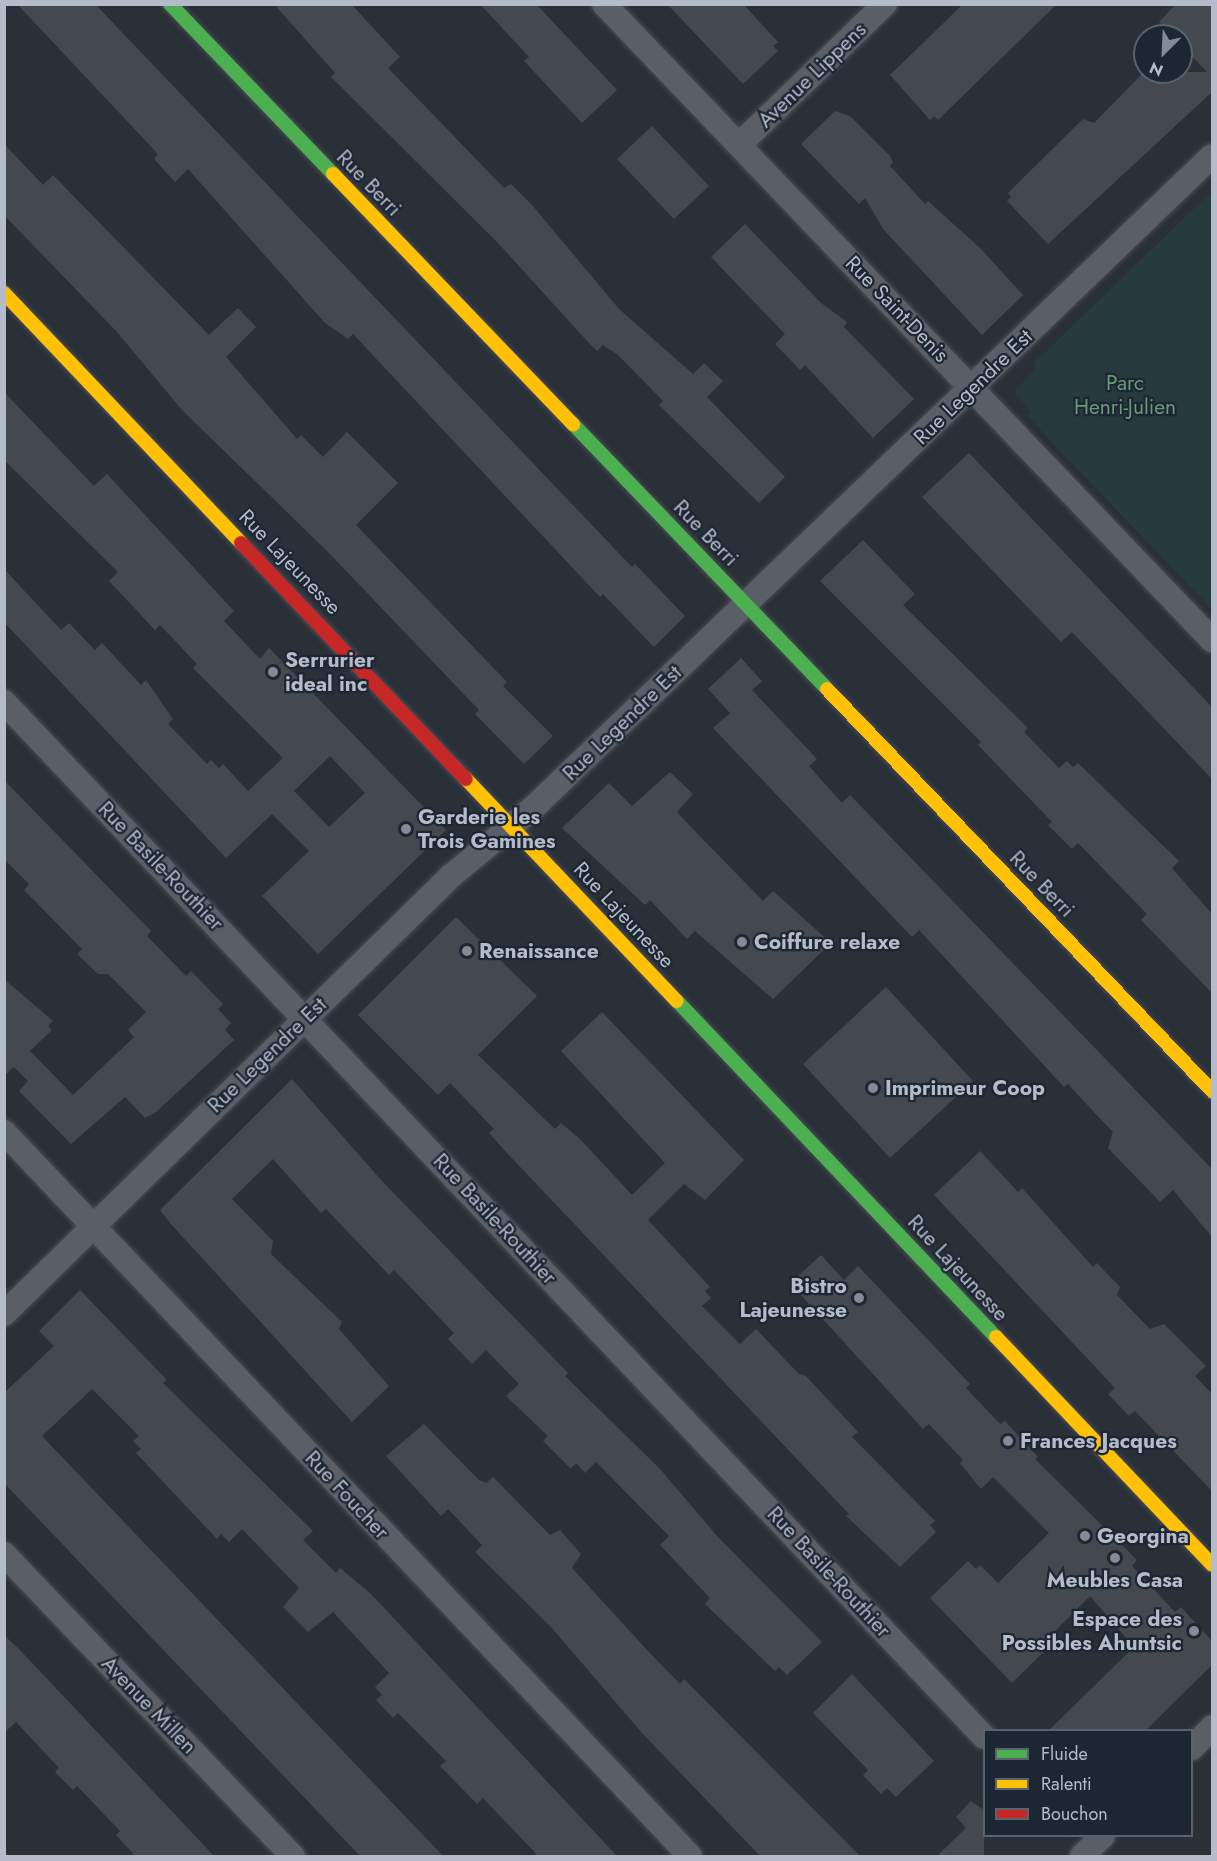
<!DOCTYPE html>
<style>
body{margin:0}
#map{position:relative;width:1217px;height:1861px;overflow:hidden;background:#2a3038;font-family:Jost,sans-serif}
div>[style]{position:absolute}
.green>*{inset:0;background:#273a3e}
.building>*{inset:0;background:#444950}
.roads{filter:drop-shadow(0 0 2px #484c53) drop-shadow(0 0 2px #484c53)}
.street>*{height:24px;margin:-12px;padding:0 12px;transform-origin:12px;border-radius:12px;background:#5a5e66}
.fast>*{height:14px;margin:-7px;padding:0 7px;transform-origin:7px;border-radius:7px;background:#4caf50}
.slow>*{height:14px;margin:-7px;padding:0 7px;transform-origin:7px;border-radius:7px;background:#ffc107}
.jam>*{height:14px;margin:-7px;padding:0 7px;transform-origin:7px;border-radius:7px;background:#c62828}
.dots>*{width:16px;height:16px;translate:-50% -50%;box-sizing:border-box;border:3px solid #1d2633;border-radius:50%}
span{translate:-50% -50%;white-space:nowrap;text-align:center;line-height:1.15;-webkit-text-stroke:4.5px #1d2633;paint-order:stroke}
.street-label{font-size:21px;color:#b4bcc9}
.park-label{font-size:21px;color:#6b9a76}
.poi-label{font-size:21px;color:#b4bcc9;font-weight:700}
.left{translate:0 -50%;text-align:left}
.right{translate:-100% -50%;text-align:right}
.frame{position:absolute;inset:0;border:6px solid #b4bcc9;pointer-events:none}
.legend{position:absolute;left:983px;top:1729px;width:210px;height:108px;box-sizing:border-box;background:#1d2633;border:2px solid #59626f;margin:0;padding:8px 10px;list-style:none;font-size:18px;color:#b4bcc9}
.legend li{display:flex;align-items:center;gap:12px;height:30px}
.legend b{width:30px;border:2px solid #59626f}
.north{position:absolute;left:1133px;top:24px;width:60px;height:60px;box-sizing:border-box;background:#1d2633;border:2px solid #59626f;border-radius:50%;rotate:204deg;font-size:16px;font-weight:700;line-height:24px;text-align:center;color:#b4bcc9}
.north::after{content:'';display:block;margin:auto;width:21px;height:27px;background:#848b96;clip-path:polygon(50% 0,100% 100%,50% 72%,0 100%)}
</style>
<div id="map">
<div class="green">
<div style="clip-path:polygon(1212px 191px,1212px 610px,1027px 416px,1031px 412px,1014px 392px,1036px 368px,1034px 363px)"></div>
</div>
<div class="building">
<div style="clip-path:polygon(17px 4px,95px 4px,632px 567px,635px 564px,685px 616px,654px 647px,603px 594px,600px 597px,353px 334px,348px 339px,325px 323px,188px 169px,175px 182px,154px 159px,158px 154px)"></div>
<div style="clip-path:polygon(274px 4px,351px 4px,400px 57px,388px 68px,504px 188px,511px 184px,532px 205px,619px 309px,693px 374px,704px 363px,723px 381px,707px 397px,785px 477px,759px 503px,659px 405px,663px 401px,618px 355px,603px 345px,597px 351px,587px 341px,497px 242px,331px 77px,335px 73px)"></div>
<div style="clip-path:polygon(480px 4px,536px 4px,617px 90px,582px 123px,524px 61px,529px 57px)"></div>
<div style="clip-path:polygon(667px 4px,743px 4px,778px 42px,773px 46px,778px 51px,743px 84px)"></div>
<div style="clip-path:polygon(963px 4px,1057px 4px,938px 120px,934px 116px,930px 120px,890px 75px)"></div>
<div style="clip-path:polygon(1176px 4px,1212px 4px,1212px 92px,1048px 244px,1007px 201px,1011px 197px,1008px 193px,1083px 119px,1094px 123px,1144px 72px,1207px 72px,1181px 45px,1181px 36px,1173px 36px,1159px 22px)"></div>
<div style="clip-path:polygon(835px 111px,850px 116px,890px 156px,893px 162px,890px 166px,925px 204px,928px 201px,981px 249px,1023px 295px,982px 335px,883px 229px,865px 198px,859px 204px,801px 144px)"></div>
<div style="clip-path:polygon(652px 126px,709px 186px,674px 219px,617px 159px)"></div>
<div style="clip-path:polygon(4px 144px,43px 185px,53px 175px,209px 335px,238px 308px,256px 327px,226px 357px,297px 439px,301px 435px,323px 457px,347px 432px,398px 483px,356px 525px,507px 682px,503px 686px,553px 736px,524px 764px,475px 714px,479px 710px,328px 552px,182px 410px,117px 332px,4px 215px)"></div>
<div style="clip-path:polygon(745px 224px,821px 303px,847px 322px,844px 327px,914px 399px,873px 438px,805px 365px,800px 370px,775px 344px,785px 334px,711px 257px)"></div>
<div style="clip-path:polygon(evenodd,4px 392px,94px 486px,107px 474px,234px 611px,224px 621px,260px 659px,269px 648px,446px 830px,318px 954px,262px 896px,309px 851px,272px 814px,226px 858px,4px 622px,4px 569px,61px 630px,69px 623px,95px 650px,102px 643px,141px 685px,146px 680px,173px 719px,168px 724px,207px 764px,211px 760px,219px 768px,223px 764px,248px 791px,283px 758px,193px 668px,197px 664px,160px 625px,155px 630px,109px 581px,118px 572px,4px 460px,4px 392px,330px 756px,365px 793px,329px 827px,294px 791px,330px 756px)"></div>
<div style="clip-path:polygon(969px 453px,1212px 707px,1212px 779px,1072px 632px,1061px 642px,922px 497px)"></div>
<div style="clip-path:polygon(863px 540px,915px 594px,903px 605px,1028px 728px,1024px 732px,1059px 768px,1067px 761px,1073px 767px,1078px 763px,1179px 861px,1172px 868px,1212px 914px,1212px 993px,1141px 920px,1147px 914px,1078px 843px,1072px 849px,1048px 825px,1052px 822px,978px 745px,981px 742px,820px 581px)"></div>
<div style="clip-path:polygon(741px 658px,762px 681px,752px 690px,817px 759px,809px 766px,842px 803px,850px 795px,1212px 1169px,1212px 1237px,1173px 1190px,1160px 1202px,1108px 1148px,1113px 1132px,1091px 1109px,1068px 1084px,1064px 1087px,919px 930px,912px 937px,713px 728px,730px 713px,708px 689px)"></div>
<div style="clip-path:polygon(670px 772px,693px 794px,677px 812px,688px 824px,763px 901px,773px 891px,831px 943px,773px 999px,695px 931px,687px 939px,650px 900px,645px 905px,562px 828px,609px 783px,632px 806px)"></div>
<div style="clip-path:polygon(4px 780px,151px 931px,147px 936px,186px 976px,191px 971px,223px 1004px,218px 1009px,231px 1023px,225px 1030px,234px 1040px,156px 1112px,145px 1118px,125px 1097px,71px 1144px,19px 1091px,28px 1081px,14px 1067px,4px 1076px,4px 979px,53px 1021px,48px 1026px,52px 1030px,30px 1051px,73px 1095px,134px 1037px,128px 1030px,146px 1012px,108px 974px,98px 974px,77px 954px,82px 949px,24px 890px,29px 884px,4px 859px)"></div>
<div style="clip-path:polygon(456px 917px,537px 996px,478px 1055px,555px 1129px,561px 1123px,581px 1140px,632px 1195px,665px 1163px,561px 1051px,602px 1012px,744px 1160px,705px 1200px,684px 1184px,648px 1220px,710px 1287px,705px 1291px,711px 1298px,702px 1306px,740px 1344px,756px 1329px,799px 1374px,806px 1376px,858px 1432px,852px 1437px,935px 1521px,930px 1525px,936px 1532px,900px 1567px,846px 1516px,849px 1514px,506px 1152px,489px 1133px,494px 1129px,450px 1083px,438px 1095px,358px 1015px)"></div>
<div style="clip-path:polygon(886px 987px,973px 1081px,890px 1158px,803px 1064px)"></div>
<div style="clip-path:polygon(292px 1079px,382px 1181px,568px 1373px,565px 1376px,660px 1469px,718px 1537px,822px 1642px,787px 1675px,779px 1667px,775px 1671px,705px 1604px,710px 1598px,660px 1545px,669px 1536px,596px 1462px,585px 1473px,576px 1463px,571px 1469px,543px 1441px,548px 1436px,506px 1396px,519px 1384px,486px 1350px,472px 1364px,448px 1339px,454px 1333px,394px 1270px,389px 1275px,326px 1209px,321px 1213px,273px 1159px,232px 1199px,273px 1241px,271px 1254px,342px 1322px,339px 1329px,389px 1386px,352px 1422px,170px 1223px,160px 1210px)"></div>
<div style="clip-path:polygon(980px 1151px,1018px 1192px,1022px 1188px,1093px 1267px,1097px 1263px,1120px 1287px,1117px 1295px,1150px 1329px,1164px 1324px,1206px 1366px,1195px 1376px,1212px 1394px,1212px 1491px,1135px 1411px,1129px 1416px,1108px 1394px,1115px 1388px,934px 1195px)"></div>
<div style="clip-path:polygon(821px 1255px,844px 1280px,858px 1266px,970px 1384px,966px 1388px,1000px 1424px,1005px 1421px,1038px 1457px,1035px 1459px,1137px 1560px,1132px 1566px,1175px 1612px,1181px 1607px,1212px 1641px,1212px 1665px,1145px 1731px,1048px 1731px,1134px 1647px,1090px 1596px,1054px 1632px,1054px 1642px,1012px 1683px,930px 1598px,968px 1561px,976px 1569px,980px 1565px,998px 1583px,1049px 1533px,993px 1477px,981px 1489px,960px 1463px,963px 1460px,929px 1424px,923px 1429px,790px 1283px)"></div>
<div style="clip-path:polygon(80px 1290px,167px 1380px,163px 1383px,313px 1531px,303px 1540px,336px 1573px,340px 1568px,371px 1594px,618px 1857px,539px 1857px,483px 1798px,477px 1804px,440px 1766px,446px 1761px,398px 1713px,393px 1718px,376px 1700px,382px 1695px,375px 1687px,389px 1673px,333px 1612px,308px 1632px,283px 1607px,299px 1588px,242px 1529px,229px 1542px,221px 1534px,217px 1539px,136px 1453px,141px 1449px,133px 1441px,139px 1436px,92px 1389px,42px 1436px,444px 1857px,361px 1857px,4px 1483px,4px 1393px,54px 1346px,39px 1331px)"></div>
<div style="clip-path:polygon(424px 1424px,479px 1480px,486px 1483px,493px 1477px,550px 1535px,560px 1530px,581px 1554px,572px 1568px,647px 1650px,680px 1684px,684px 1679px,861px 1857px,761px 1857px,642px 1733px,551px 1627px,475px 1552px,482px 1545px,448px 1509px,441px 1516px,386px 1456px)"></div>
<div style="clip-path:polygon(4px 1635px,19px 1649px,215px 1857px,136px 1857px,116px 1835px,120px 1831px,77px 1786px,73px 1790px,55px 1772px,59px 1768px,16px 1722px,4px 1733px)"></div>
<div style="clip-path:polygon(852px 1674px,934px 1761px,896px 1797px,887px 1788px,881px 1794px,863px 1775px,868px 1770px,813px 1713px)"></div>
<div style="clip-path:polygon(971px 1801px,984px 1810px,984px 1857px,936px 1857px,966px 1828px,956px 1817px)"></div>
</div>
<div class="roads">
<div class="street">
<div style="left:604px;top:4px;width:880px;rotate:46.29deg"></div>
<div style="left:739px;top:145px;width:203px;rotate:-44deg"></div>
<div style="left:4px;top:702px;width:1425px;rotate:46.56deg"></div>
<div style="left:4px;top:1132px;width:997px;rotate:46.54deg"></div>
<div style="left:4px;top:1314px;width:626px;rotate:-44.42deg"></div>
<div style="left:451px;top:876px;width:107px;rotate:-39.7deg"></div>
<div style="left:533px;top:808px;width:941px;rotate:-43.84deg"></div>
<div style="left:4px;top:1554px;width:418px;rotate:46.3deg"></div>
<div style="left:1192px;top:1748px;width:29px;rotate:-46deg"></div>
<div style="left:1082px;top:1856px;width:29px;rotate:-44deg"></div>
</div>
<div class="fast">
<div style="left:170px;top:4px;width:236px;rotate:46.2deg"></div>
<div style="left:573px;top:424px;width:367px;rotate:46.2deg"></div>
<div style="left:677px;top:1001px;width:463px;rotate:46.5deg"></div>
</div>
<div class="slow">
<div style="left:333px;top:174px;width:347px;rotate:46.2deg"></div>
<div style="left:4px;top:293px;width:344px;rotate:46.5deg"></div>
<div style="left:827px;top:689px;width:557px;rotate:46.24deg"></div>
<div style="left:466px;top:779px;width:306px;rotate:46.5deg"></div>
<div style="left:996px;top:1337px;width:314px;rotate:46.5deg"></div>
</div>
<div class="jam">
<div style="left:241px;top:543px;width:326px;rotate:46.4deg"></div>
</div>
</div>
<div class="dots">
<div style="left:273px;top:672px;background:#848b96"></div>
<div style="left:406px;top:829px;background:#848b96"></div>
<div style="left:742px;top:942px;background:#848b96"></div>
<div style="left:467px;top:951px;background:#848b96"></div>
<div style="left:873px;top:1088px;background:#848b96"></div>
<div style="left:859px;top:1298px;background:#848b96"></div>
<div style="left:1008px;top:1441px;background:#848b96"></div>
<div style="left:1085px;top:1536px;background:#848b96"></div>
<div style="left:1115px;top:1558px;background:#848b96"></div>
<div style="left:1194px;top:1631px;background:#848b96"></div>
</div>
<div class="street-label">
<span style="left:812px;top:75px;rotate:-44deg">Avenue Lippens</span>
<span style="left:369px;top:183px;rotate:46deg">Rue Berri</span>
<span style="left:897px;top:309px;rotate:46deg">Rue Saint-Denis</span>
<span style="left:973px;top:387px;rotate:-44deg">Rue Legendre Est</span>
<span style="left:706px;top:533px;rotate:46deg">Rue Berri</span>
<span style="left:290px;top:562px;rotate:46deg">Rue Lajeunesse</span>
<span style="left:622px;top:723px;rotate:-44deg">Rue Legendre Est</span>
<span style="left:161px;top:866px;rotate:46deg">Rue Basile-Routhier</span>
<span style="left:1042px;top:884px;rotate:46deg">Rue Berri</span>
<span style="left:624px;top:915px;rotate:47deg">Rue Lajeunesse</span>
<span style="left:267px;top:1055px;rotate:-44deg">Rue Legendre Est</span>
<span style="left:495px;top:1219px;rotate:47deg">Rue Basile-Routhier</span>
<span style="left:958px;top:1268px;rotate:47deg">Rue Lajeunesse</span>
<span style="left:347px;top:1495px;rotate:47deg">Rue Foucher</span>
<span style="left:829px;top:1572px;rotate:47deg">Rue Basile-Routhier</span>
<span style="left:149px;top:1705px;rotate:46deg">Avenue Millen</span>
</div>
<div class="park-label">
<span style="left:1125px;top:395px">Parc<br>Henri-Julien</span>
</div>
<div class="poi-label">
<span class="left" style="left:285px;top:672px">Serrurier<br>ideal inc</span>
<span class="left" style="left:418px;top:829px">Garderie les<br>Trois Gamines</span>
<span class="left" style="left:754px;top:942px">Coiffure relaxe</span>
<span class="left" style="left:479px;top:951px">Renaissance</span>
<span class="left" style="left:885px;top:1088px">Imprimeur Coop</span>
<span class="right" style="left:847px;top:1298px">Bistro<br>Lajeunesse</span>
<span class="left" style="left:1020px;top:1441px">Frances Jacques</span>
<span class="left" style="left:1097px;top:1536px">Georgina</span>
<span style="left:1115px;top:1580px">Meubles Casa</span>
<span class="right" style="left:1182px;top:1631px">Espace des<br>Possibles Ahuntsic</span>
</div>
<div class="frame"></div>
<ul class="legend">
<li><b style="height:8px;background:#4caf50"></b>Fluide</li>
<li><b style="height:8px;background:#ffc107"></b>Ralenti</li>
<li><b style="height:8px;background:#c62828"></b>Bouchon</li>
</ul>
<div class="north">N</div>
</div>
